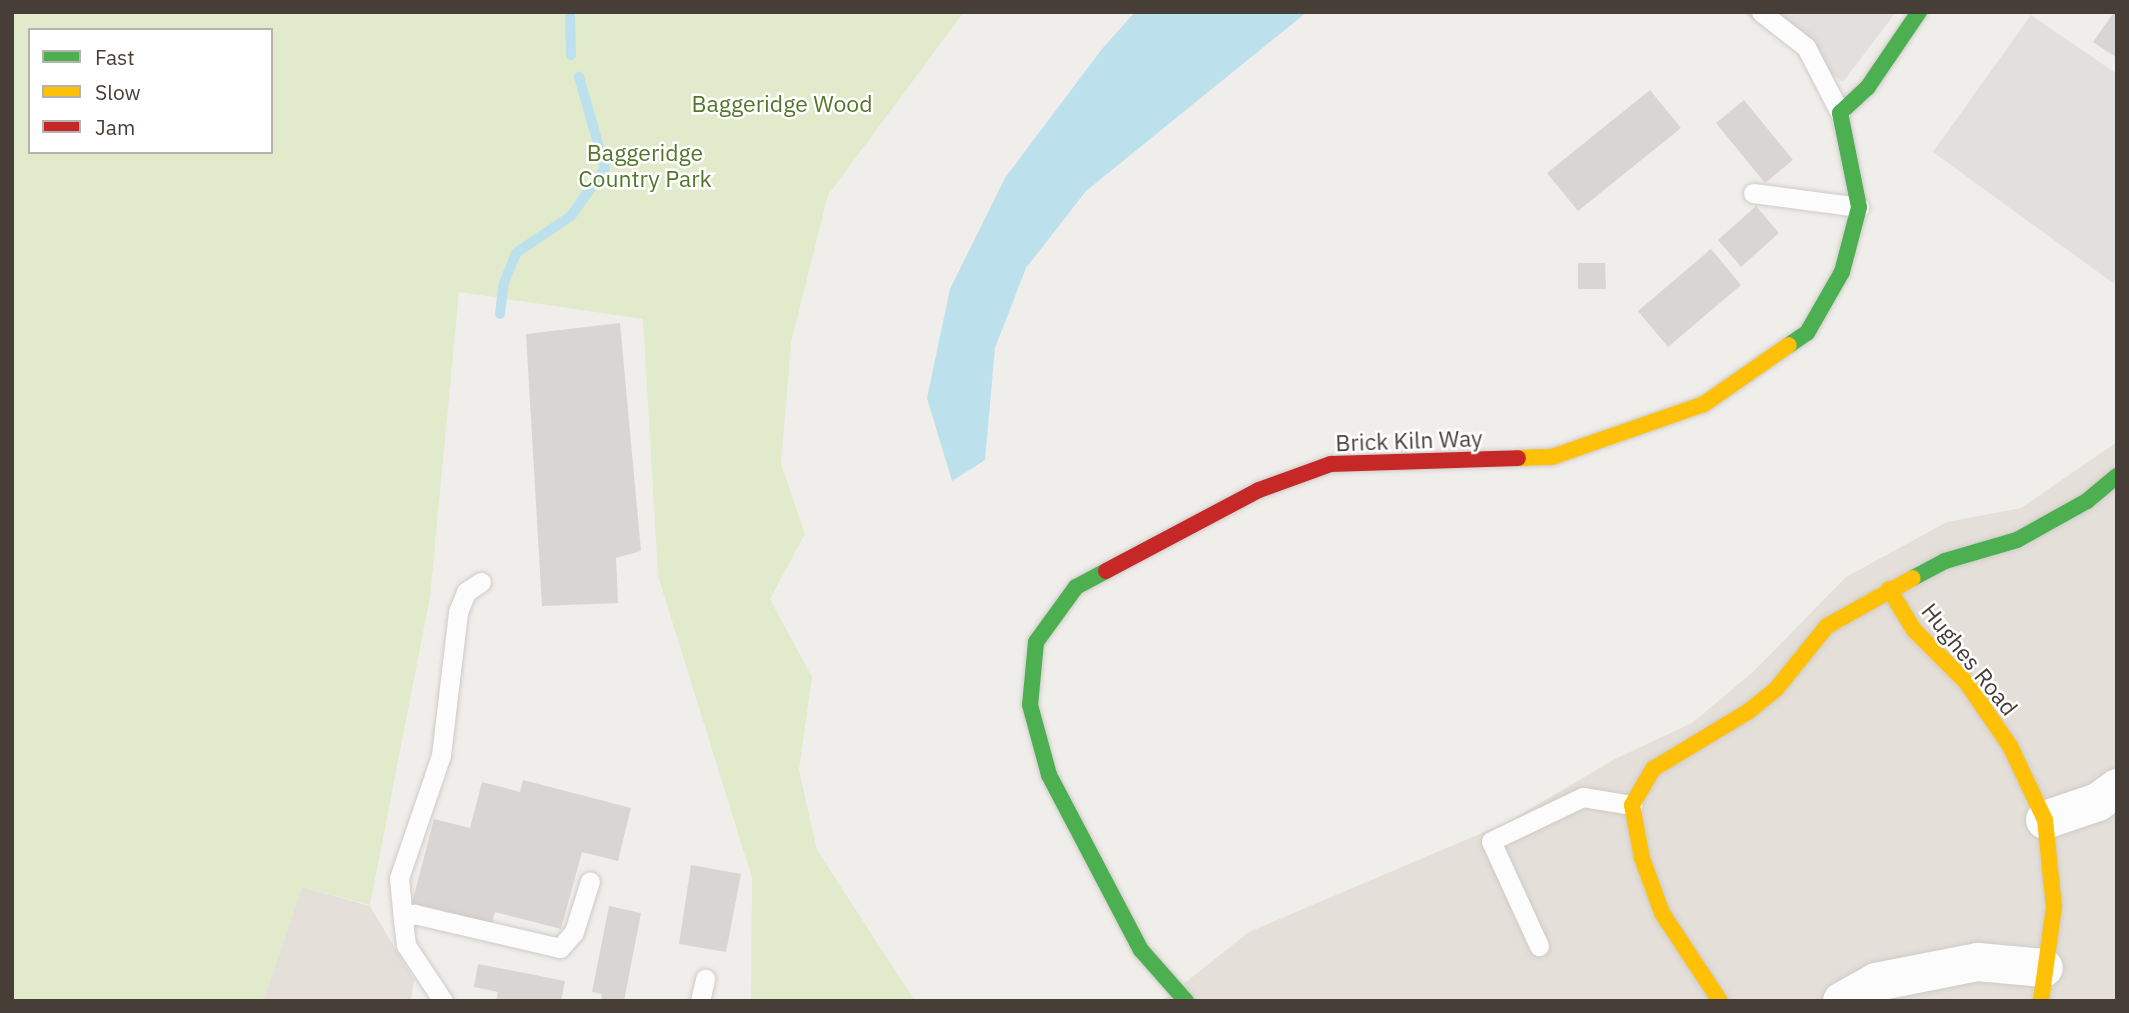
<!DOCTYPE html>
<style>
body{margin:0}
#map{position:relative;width:2129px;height:1013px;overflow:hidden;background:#f0eeeb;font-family:"IBM Plex Sans",sans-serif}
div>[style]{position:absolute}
.residential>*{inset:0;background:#e4dfd8}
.green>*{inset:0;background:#e2eacc}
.parking>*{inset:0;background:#e2dfdc}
.water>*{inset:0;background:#bce1ec}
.stream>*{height:10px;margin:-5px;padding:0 5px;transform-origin:5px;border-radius:5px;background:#bce1ec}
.building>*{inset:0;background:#d8d5d2}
.roads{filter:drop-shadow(0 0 2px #cecbc8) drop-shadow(0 0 2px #cecbc8)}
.lane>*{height:19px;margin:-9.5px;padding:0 9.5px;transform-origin:9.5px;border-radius:9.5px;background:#fdfcfc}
.street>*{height:38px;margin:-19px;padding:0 19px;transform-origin:19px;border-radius:19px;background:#fdfcfc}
.fast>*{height:16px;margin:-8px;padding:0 8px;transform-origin:8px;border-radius:8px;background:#4caf50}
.slow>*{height:16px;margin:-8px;padding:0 8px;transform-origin:8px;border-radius:8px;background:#ffc107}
.jam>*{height:16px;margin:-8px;padding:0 8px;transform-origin:8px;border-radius:8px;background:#c62828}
span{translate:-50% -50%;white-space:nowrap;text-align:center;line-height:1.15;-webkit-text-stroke:5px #fff;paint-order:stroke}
.park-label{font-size:23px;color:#53762c}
.street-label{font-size:23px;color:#463e37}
.frame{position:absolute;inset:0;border:14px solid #463e37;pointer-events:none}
.legend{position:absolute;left:28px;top:28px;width:245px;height:126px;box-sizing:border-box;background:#fff;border:2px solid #b5b2af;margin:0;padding:9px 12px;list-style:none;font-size:21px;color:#463e37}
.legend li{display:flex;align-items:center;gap:14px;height:35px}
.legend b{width:35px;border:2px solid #b5b2af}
</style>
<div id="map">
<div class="residential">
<div style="clip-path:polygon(2117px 442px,2117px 1001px,1162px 1001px,1249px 932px,1508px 822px,1615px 759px,1692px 723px,1753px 672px,1846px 577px,1947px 522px,2021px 508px)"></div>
<div style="clip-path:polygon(302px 887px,370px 906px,414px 980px,411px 1001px,263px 1001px)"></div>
</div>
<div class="green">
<div style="clip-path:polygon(evenodd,12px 12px,964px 12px,828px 195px,791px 343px,781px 464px,805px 534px,770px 599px,812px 677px,799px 770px,817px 850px,915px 1001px,751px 1001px,752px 878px,658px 576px,643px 319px,459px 292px,430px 597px,370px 905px,302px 887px,263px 1001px,12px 1001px,12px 12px,30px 30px,271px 30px,271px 152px,30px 152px,30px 30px)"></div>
</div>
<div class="parking">
<div style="clip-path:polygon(1742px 12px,1896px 12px,1843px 82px)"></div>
<div style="clip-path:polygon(2031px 15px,2117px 74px,2117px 277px,2113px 283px,1933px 152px)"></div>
</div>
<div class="water">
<div style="clip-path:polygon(1135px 12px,1307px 12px,1086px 191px,1026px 268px,995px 348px,985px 460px,952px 481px,927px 398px,950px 289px,1005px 178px,1102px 49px)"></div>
</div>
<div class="stream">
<div style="left:570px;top:12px;width:43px;rotate:88.7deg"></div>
<div style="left:500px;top:314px;width:31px;rotate:-83deg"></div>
<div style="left:504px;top:283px;width:32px;rotate:-68deg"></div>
<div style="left:516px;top:253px;width:66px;rotate:-33.9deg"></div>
<div style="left:571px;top:216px;width:59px;rotate:-54.7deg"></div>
<div style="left:605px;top:168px;width:95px;rotate:-105.9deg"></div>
</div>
<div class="building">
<div style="clip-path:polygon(2114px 12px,2117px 12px,2117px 58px,2093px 42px)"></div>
<div style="clip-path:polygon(1650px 90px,1681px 128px,1578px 211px,1547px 173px)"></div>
<div style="clip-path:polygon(1744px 100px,1793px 160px,1765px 183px,1716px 123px)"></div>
<div style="clip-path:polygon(1756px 206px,1779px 233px,1741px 267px,1718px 240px)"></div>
<div style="clip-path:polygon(1711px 249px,1741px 285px,1668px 347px,1638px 311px)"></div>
<div style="clip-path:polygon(1578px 263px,1605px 263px,1606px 289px,1578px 289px)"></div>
<div style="clip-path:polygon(620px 323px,641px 551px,616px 558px,618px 603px,542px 606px,526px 334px)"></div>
<div style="clip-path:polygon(523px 780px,631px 808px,618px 861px,582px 852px,561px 929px,495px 912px,492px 923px,412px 903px,434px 819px,470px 828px,482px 782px,520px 792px)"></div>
<div style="clip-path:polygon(691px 865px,741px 874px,726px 952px,679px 944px)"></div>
<div style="clip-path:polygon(609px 906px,641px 913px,624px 1001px,601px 1001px,602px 994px,592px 992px)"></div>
<div style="clip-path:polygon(478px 964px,565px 981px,561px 1001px,496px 1001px,498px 992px,474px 987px)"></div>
</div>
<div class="roads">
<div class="lane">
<div style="left:1761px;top:12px;width:57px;rotate:37.9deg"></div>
<div style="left:1806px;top:47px;width:74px;rotate:62.7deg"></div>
<div style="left:1753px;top:193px;width:107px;rotate:7.5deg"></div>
<div style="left:403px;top:920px;width:42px;rotate:-95.4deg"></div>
<div style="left:399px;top:878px;width:130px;rotate:-71.1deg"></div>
<div style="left:441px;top:755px;width:144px;rotate:-83.2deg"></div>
<div style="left:458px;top:612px;width:22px;rotate:-68deg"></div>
<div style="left:466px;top:592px;width:18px;rotate:-34deg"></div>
<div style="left:1539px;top:946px;width:115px;rotate:-114.6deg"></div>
<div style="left:1491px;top:841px;width:102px;rotate:-25.6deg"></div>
<div style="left:1583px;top:797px;width:50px;rotate:9.3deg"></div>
<div style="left:443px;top:1001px;width:67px;rotate:-123.5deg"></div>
<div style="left:406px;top:945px;width:25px;rotate:-97deg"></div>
<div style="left:403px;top:920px;width:13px;rotate:-29deg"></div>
<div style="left:414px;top:914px;width:150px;rotate:13.1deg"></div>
<div style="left:560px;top:948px;width:21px;rotate:-49deg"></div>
<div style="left:574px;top:932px;width:53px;rotate:-72.6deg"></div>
<div style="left:700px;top:1001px;width:23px;rotate:-77deg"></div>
</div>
<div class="street">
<div style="left:2045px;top:820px;width:56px;rotate:-18.8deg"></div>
<div style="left:2098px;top:802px;width:24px;rotate:-36deg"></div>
<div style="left:1842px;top:1001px;width:39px;rotate:-29deg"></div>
<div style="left:1876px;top:982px;width:104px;rotate:-11.1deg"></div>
<div style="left:1978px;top:962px;width:66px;rotate:5.2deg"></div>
</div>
<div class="fast">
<div style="left:1789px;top:345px;width:22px;rotate:-34deg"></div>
<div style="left:1807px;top:333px;width:70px;rotate:-60.2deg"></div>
<div style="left:1842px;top:272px;width:67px;rotate:-75.3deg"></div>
<div style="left:1859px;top:207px;width:96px;rotate:-101.4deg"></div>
<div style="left:1840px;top:113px;width:38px;rotate:-43deg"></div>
<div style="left:1868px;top:87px;width:91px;rotate:-55.8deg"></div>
<div style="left:1106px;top:571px;width:34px;rotate:152deg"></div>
<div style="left:1076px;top:587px;width:68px;rotate:126deg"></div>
<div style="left:1036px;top:642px;width:63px;rotate:95.4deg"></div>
<div style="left:1030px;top:705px;width:73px;rotate:74.8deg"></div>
<div style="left:1049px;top:775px;width:198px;rotate:62.3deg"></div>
<div style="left:1141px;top:950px;width:68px;rotate:48.6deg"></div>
<div style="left:1913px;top:578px;width:36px;rotate:-28deg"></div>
<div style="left:1945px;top:561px;width:75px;rotate:-16.3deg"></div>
<div style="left:2017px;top:540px;width:80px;rotate:-29.1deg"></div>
<div style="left:2087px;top:501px;width:39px;rotate:-40deg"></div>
</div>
<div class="slow">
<div style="left:1518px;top:458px;width:34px;rotate:-2deg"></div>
<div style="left:1552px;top:457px;width:161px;rotate:-19.2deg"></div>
<div style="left:1704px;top:404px;width:103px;rotate:-34.8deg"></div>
<div style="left:1889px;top:589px;width:48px;rotate:58.6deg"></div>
<div style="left:1914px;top:630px;width:74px;rotate:45deg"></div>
<div style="left:1966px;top:682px;width:78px;rotate:55.5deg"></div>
<div style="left:2010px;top:746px;width:82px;rotate:64.7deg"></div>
<div style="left:2045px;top:820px;width:87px;rotate:84.1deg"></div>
<div style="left:2054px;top:907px;width:95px;rotate:97.9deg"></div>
<div style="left:1720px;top:1001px;width:105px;rotate:-123.4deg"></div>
<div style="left:1662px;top:913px;width:59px;rotate:-110deg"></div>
<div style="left:1642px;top:858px;width:54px;rotate:-100.7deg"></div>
<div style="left:1632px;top:805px;width:42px;rotate:-59.7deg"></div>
<div style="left:1653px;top:769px;width:112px;rotate:-31.1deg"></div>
<div style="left:1749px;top:711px;width:36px;rotate:-39deg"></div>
<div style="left:1777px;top:688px;width:80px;rotate:-51.1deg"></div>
<div style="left:1827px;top:626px;width:98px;rotate:-29.2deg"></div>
</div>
<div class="jam">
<div style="left:1106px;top:571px;width:173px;rotate:-27.9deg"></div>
<div style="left:1259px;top:490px;width:77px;rotate:-19.9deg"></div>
<div style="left:1331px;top:464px;width:187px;rotate:-1.8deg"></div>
</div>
</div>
<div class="park-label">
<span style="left:782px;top:103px">Baggeridge Wood</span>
<span style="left:645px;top:165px">Baggeridge<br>Country Park</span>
</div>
<div class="street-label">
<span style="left:1409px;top:440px;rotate:-2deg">Brick Kiln Way</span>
<span style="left:1970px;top:659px;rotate:51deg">Hughes Road</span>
</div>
<div class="frame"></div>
<ul class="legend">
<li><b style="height:9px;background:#4caf50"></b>Fast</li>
<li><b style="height:9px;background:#ffc107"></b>Slow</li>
<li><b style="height:9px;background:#c62828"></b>Jam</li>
</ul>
</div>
